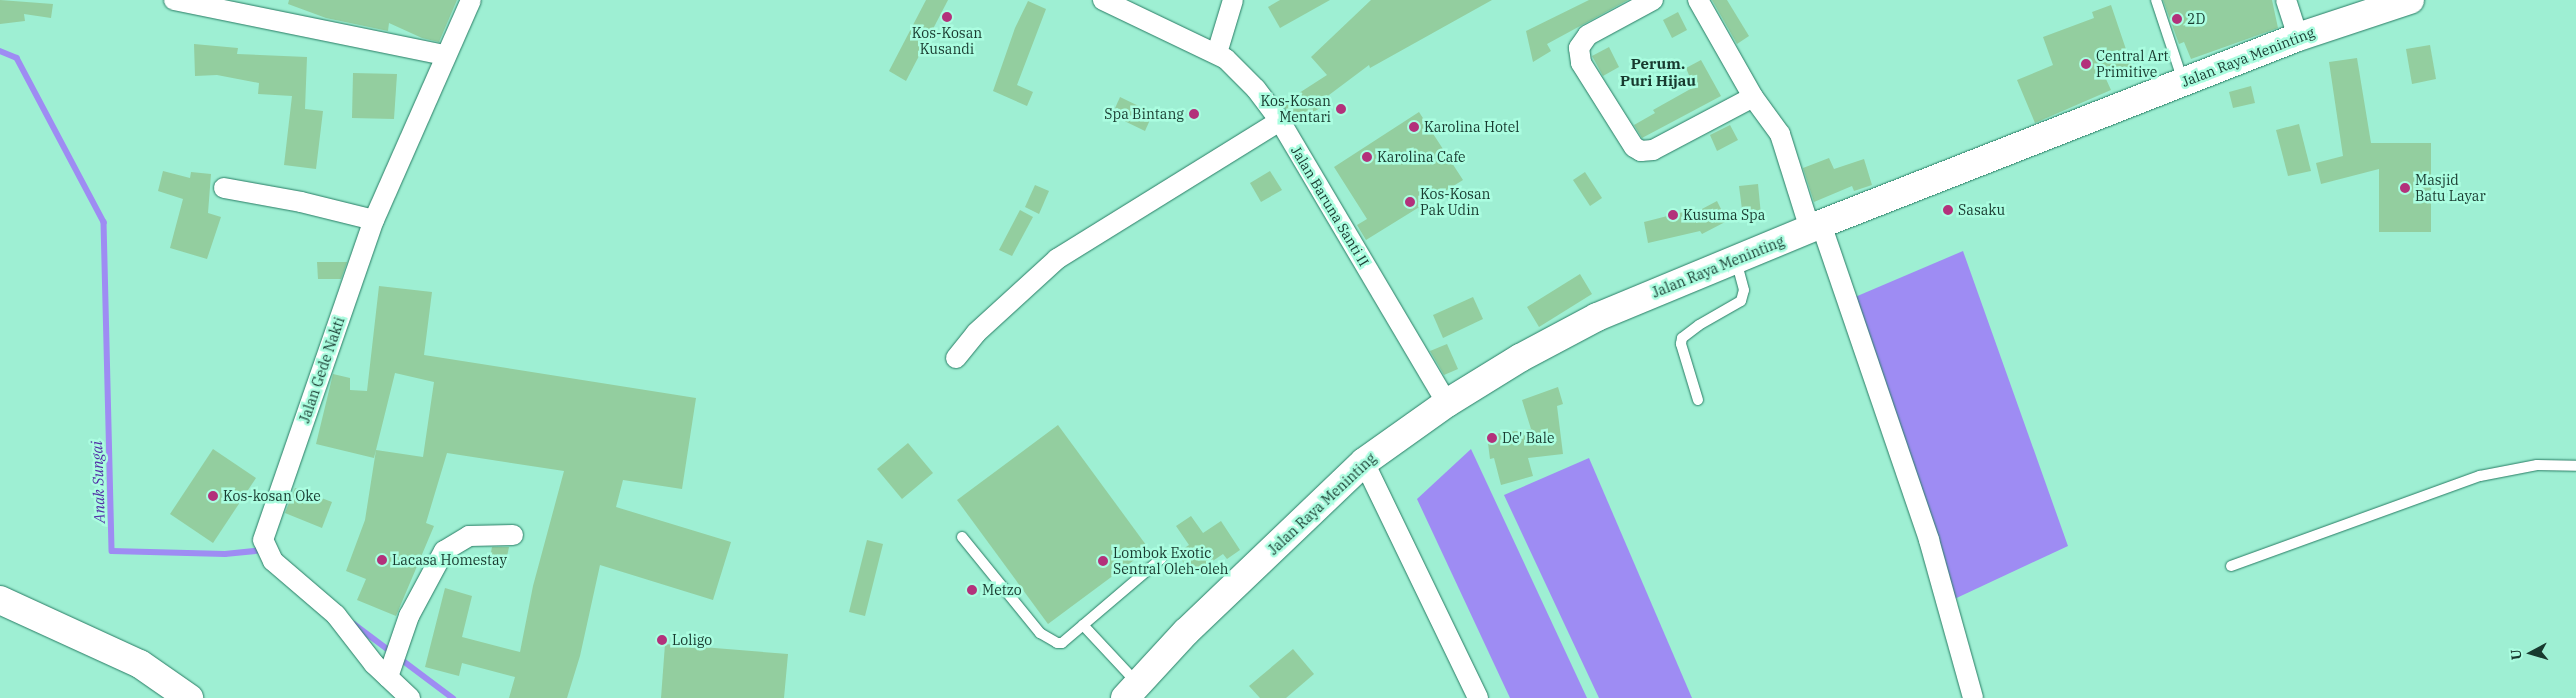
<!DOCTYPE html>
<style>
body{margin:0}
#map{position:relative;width:2576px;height:698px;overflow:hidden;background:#9eefd3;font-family:"IBM Plex Serif",serif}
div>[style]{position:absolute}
.water>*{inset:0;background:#9e8cf3}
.stream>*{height:5.5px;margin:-2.75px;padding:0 2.75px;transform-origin:2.75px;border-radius:2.75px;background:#9e8cf3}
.building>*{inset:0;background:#93ce9f}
.roads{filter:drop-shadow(0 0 1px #287c64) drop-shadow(0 0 1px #287c64)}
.lane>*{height:10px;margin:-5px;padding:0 5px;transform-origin:5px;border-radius:5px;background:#fff}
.street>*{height:20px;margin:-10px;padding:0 10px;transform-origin:10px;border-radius:10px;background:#fff}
.secondary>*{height:28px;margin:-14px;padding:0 14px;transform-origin:14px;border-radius:14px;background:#fff}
.highway>*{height:28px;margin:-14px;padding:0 14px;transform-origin:14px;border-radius:14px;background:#fff}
.dots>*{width:14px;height:14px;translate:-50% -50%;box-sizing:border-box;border:2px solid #abfde0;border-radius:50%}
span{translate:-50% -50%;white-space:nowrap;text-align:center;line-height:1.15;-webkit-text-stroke:5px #abfde0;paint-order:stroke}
.poi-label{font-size:14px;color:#183a2f}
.left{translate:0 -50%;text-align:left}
.right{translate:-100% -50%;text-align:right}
.street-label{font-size:14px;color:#183a2f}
.neighbourhood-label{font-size:15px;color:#183a2f;font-weight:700}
.water-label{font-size:15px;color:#522fa6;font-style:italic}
.north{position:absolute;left:2506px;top:628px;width:50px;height:50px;-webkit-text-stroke:4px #abfde0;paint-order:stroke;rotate:264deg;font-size:14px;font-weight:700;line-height:20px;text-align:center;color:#183a2f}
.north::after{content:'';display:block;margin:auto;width:18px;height:22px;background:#183a2f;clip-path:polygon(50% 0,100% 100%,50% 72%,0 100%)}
</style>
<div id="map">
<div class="water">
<div style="clip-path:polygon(1963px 251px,2068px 546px,1948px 602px,1848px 300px)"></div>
<div style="clip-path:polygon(1471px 449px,1587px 698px,1510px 698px,1417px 499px)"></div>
<div style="clip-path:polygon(1589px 458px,1692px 698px,1599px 698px,1504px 495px)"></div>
</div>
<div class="stream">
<div style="left:0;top:51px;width:18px;rotate:22deg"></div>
<div style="left:17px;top:58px;width:186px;rotate:62.1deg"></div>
<div style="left:104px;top:222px;width:329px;rotate:88.6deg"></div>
<div style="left:112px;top:551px;width:113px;rotate:1.5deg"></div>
<div style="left:225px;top:554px;width:40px;rotate:-5.7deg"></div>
<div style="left:354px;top:624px;width:124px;rotate:36.8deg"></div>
</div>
<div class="building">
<div style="clip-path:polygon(0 0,53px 4px,51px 18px,24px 14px,25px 21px,0 24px)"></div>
<div style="clip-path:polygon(289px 0,457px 0,439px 42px,422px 38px,389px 23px,388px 31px,326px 18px,288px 4px)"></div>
<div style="clip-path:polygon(926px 0,948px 0,906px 81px,889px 71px)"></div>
<div style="clip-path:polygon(1280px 0,1330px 0,1280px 28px,1268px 7px)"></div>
<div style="clip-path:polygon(1371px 0,1492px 0,1370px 68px,1369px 65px,1317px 104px,1320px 108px,1295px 123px,1282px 104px,1327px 75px,1311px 57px)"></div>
<div style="clip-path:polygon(1589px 0,1628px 0,1547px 44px,1551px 51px,1533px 62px,1526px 31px)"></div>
<div style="clip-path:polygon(1712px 0,1727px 0,1749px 36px,1737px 44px)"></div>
<div style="clip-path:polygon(2163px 0,2272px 0,2278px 28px,2191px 59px,2184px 42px,2179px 44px)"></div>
<div style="clip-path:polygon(1028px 1px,1046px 9px,1017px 85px,1033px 92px,1027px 106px,993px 91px,1015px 28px)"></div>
<div style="clip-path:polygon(2111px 5px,2133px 70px,2106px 79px,2111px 90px,2035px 123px,2017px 80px,2053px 65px,2043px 37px,2094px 18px,2092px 12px)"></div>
<div style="clip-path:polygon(1678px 12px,1687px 30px,1672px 38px,1663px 20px)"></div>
<div style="clip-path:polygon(194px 44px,238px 48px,237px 54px,307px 57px,305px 109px,323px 111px,316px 169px,284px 165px,292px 96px,258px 94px,259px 83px,217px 75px,195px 76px)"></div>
<div style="clip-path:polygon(2430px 45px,2436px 79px,2412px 84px,2406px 49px)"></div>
<div style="clip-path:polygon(1609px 47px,1619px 67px,1603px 76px,1592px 56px)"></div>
<div style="clip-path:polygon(2357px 58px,2371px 143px,2431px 143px,2431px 232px,2379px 232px,2379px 169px,2321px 184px,2316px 163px,2343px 156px,2329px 62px)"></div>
<div style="clip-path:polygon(1701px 60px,1721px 96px,1642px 138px,1634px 125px,1655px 113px,1653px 110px,1694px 87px,1686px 68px)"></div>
<div style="clip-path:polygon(353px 73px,397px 74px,394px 119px,352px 118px)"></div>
<div style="clip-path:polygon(2251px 86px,2255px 103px,2233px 108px,2229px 92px)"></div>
<div style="clip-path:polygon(1120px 97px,1153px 113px,1145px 131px,1112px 115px)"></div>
<div style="clip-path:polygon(1419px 112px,1463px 180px,1366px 240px,1357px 225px,1367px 219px,1334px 167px)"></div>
<div style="clip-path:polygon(2299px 124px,2311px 171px,2288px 176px,2276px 130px)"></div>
<div style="clip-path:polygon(1730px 125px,1738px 140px,1717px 151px,1710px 135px)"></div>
<div style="clip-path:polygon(1829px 158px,1834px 169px,1864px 159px,1872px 185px,1854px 191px,1852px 186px,1814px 202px,1803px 168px)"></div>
<div style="clip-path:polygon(163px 171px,190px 178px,191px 172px,211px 174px,208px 213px,221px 217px,207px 259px,170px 248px,183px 199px,158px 191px)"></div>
<div style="clip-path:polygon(1270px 171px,1282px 190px,1261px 202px,1250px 183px)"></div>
<div style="clip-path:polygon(1585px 172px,1602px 198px,1590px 206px,1573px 180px)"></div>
<div style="clip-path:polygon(1758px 184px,1761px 215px,1743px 217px,1739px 186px)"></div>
<div style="clip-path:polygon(1035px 185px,1049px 191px,1039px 214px,1025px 207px)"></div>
<div style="clip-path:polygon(1717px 201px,1727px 221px,1702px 234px,1700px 231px,1648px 243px,1644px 222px,1683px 212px,1685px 218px)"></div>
<div style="clip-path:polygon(1020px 210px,1033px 217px,1012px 256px,999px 250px)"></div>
<div style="clip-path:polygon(317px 262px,347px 262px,341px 279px,318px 279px)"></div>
<div style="clip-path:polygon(1580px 274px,1592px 294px,1539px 327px,1527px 307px)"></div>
<div style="clip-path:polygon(379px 286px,432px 292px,424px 355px,696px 398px,682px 489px,623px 480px,616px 507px,731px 542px,713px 600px,600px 565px,580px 656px,567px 698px,509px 698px,515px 677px,462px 663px,459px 676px,425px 667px,445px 588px,472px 596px,462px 637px,520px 652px,533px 586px,564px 471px,447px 453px,426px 523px,434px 526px,396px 616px,357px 600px,366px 579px,346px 571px,365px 520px,376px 450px,423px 457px,434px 382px,395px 373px,374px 458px,316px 444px,333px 374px,350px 378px,350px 390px,367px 391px)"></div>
<div style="clip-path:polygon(1473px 297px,1483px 319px,1443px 338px,1433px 315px)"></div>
<div style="clip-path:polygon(1447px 344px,1458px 369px,1444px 375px,1430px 351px)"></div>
<div style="clip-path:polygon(1558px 387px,1563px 404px,1557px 406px,1563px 454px,1528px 458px,1533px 476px,1501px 485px,1494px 458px,1490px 459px,1487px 435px,1531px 429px,1522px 400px)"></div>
<div style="clip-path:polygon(1058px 425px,1149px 549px,1048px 624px,957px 500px)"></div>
<div style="clip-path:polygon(908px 443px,933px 473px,902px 499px,877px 469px)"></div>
<div style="clip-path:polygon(213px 449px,256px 478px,213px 543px,170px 514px)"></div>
<div style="clip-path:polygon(295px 488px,332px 502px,322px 528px,285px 513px)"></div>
<div style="clip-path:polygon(1191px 516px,1203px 533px,1221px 521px,1240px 550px,1227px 559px,1223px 554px,1192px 575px,1177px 553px,1189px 545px,1176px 526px)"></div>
<div style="clip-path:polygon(867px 540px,883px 544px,865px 616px,849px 612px)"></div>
<div style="clip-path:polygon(492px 547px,509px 547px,505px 566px,489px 563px)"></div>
<div style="clip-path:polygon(665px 644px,788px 654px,784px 698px,661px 698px)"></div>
<div style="clip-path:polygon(1293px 649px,1314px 674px,1286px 698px,1260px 698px,1249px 686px)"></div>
</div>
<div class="roads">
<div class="lane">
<div style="left:2156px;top:0;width:85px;rotate:71.6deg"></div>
<div style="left:1698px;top:400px;width:59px;rotate:-106.9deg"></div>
<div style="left:1681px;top:344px;width:6px;rotate:-81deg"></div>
<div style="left:1682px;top:338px;width:21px;rotate:-37deg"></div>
<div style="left:1699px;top:325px;width:48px;rotate:-29.7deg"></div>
<div style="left:1741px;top:301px;width:11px;rotate:-75deg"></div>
<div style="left:1744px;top:290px;width:30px;rotate:-105deg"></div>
<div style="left:962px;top:537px;width:124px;rotate:50.9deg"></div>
<div style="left:1040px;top:633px;width:20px;rotate:30deg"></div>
<div style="left:1057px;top:643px;width:5px"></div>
<div style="left:1062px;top:643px;width:131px;rotate:-40.4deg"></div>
<div style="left:2231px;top:566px;width:265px;rotate:-19.9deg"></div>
<div style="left:2480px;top:476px;width:58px;rotate:-10.9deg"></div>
<div style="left:2537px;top:465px;width:39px;rotate:1deg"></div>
<div style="left:1083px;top:625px;width:79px;rotate:47deg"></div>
</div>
<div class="street">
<div style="left:174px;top:0;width:277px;rotate:11.5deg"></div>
<div style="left:1103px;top:0;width:136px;rotate:25.6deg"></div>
<div style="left:1226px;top:59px;width:42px;rotate:45deg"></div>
<div style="left:1256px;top:89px;width:40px;rotate:53deg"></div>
<div style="left:1280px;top:121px;width:328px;rotate:59.4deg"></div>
<div style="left:1653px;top:0;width:74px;rotate:151.7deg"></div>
<div style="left:1588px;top:35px;width:16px;rotate:125deg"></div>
<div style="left:1579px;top:48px;width:15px;rotate:82deg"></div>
<div style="left:1581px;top:63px;width:99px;rotate:57.8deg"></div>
<div style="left:1634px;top:147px;width:8px;rotate:30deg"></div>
<div style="left:1641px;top:151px;width:12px;rotate:-5deg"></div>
<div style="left:1653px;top:150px;width:113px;rotate:-27.9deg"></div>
<div style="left:1698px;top:0;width:112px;rotate:60.4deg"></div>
<div style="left:1753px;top:97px;width:46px;rotate:53.9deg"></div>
<div style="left:1780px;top:134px;width:100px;rotate:72.5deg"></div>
<div style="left:2286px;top:0;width:39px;rotate:72deg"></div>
<div style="left:1217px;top:53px;width:55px;rotate:-73.2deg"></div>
<div style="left:224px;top:188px;width:78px;rotate:10.3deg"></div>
<div style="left:301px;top:202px;width:75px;rotate:13.9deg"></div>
<div style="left:1821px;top:224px;width:334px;rotate:71.1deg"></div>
<div style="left:1929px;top:540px;width:164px;rotate:74.4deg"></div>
<div style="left:956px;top:358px;width:32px;rotate:-51deg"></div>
<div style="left:976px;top:333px;width:110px;rotate:-42.4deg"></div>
<div style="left:1057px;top:259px;width:262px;rotate:-31.8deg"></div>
<div style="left:1364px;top:462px;width:262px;rotate:64.2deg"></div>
<div style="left:388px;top:677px;width:65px;rotate:-71deg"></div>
<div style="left:409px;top:616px;width:74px;rotate:-61.7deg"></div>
<div style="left:444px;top:551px;width:29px;rotate:-31deg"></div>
<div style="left:469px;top:536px;width:44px;rotate:-1.3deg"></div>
<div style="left:410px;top:698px;width:50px;rotate:-136.6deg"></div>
<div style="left:374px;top:664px;width:62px;rotate:-127.8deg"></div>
<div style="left:336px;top:615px;width:83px;rotate:-139.4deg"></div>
<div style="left:273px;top:561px;width:23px;rotate:-115deg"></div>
<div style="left:263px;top:540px;width:339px;rotate:-70.9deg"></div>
<div style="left:374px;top:220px;width:240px;rotate:-66.2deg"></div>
</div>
<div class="secondary">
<div style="left:0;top:600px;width:154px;rotate:24.6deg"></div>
<div style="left:140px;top:664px;width:60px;rotate:34.8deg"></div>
</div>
<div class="highway">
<div style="left:1125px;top:698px;width:90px;rotate:-47.3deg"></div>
<div style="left:1186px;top:632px;width:246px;rotate:-43.7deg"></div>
<div style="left:1364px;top:462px;width:102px;rotate:-35.4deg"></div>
<div style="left:1447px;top:403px;width:86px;rotate:-31.7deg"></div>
<div style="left:1520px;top:358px;width:87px;rotate:-28deg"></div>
<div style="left:1597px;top:317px;width:243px;rotate:-22.5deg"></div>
<div style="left:1821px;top:224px;width:512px;rotate:-21.41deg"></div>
<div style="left:2298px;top:37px;width:118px;rotate:-18.3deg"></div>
</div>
</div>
<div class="dots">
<div style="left:947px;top:17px;background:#b3317b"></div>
<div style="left:2177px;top:19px;background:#b3317b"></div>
<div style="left:2086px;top:64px;background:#b3317b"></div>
<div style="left:1341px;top:109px;background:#b3317b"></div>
<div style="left:1194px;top:114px;background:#b3317b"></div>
<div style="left:1414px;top:127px;background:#b3317b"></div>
<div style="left:1367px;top:157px;background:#b3317b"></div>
<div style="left:2405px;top:188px;background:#b3317b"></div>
<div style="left:1410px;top:202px;background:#b3317b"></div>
<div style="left:1948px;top:210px;background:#b3317b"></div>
<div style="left:1673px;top:215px;background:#b3317b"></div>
<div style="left:1492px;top:438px;background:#b3317b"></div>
<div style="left:213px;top:496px;background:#b3317b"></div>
<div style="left:382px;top:560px;background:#b3317b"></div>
<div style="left:1103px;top:561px;background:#b3317b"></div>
<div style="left:972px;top:590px;background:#b3317b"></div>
<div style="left:662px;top:640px;background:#b3317b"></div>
</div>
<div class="poi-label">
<span class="left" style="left:2187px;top:19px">2D</span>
<span style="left:947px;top:41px">Kos-Kosan<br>Kusandi</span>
<span class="left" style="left:2096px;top:64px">Central Art<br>Primitive</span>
<span class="right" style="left:1331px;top:109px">Kos-Kosan<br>Mentari</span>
<span class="right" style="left:1184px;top:114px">Spa Bintang</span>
<span class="left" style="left:1424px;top:127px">Karolina Hotel</span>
<span class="left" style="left:1377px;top:157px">Karolina Cafe</span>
<span class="left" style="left:2415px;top:188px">Masjid<br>Batu Layar</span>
<span class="left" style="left:1420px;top:202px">Kos-Kosan<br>Pak Udin</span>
<span class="left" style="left:1958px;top:210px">Sasaku</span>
<span class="left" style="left:1683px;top:215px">Kusuma Spa</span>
<span class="left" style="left:1502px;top:438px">De' Bale</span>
<span class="left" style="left:223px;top:496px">Kos-kosan Oke</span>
<span class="left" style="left:1113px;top:561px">Lombok Exotic<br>Sentral Oleh-oleh</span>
<span class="left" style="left:392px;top:560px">Lacasa Homestay</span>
<span class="left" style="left:982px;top:590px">Metzo</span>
<span class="left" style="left:672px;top:640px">Loligo</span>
</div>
<div class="street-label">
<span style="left:2248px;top:57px;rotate:-21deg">Jalan Raya Meninting</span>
<span style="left:1330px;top:206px;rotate:59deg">Jalan Baruna Santi II</span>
<span style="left:1718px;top:267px;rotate:-22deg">Jalan Raya Meninting</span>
<span style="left:322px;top:370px;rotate:-71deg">Jalan Gede Nakti</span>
<span style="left:1322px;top:504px;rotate:-43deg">Jalan Raya Meninting</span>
</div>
<div class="neighbourhood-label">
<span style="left:1658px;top:72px">Perum.<br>Puri Hijau</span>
</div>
<div class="water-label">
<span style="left:98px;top:482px;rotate:-92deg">Anak Sungai</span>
</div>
<div class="north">U</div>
</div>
